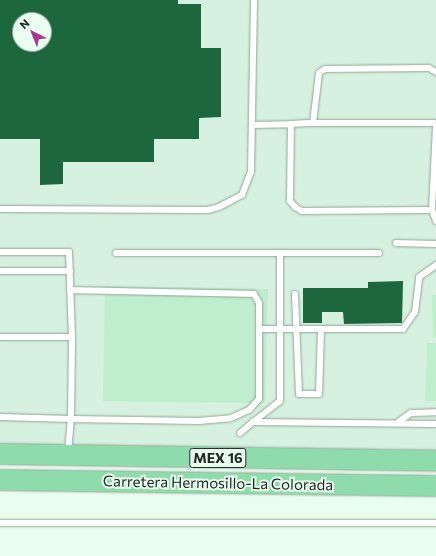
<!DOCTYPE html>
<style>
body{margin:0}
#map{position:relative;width:436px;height:556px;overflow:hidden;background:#eafef0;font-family:Commissioner,sans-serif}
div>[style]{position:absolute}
.built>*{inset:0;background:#d6f1df}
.green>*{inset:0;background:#beeece}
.building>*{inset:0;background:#1d673f}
.roads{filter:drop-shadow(0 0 1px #93a599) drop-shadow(0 0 1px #93a599)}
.service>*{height:6px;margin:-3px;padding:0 3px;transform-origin:3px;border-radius:3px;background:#fff}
.trunk>*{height:20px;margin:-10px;padding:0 10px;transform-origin:10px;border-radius:10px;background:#8edcac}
span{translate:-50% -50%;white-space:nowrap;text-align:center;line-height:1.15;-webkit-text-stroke:4px #eafef0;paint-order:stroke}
.shield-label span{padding:1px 3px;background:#eafef0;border:1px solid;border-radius:3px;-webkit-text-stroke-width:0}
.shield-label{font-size:14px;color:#232a26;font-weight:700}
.street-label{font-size:15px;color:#232a26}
.north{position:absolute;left:12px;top:12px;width:40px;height:40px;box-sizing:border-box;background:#eafef0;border:1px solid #9aa99f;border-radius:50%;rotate:317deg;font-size:11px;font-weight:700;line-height:16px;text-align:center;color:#232a26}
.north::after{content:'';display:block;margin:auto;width:14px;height:18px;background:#a83894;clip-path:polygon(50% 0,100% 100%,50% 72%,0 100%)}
</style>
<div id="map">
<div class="built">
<div style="clip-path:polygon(evenodd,0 0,436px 0,436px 453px,0 452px,0 0,20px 20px,44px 20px,44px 44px,20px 44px,20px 20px)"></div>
</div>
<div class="green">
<div style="clip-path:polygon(105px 286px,268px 289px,265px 403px,103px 401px)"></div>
<div style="clip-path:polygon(432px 295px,436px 295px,436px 338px,433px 338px)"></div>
<div style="clip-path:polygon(427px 343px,436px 343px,436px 401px,425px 401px)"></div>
</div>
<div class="building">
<div style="clip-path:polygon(evenodd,0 0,178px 0,178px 4px,201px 4px,201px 48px,221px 48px,221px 117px,199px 118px,199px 139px,154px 139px,154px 162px,63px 162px,63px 184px,40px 185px,40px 139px,0 139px,0 0,20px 20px,44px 20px,44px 44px,20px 44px,20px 20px)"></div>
<div style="clip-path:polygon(403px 281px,402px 323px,344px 324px,343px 312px,322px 312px,322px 323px,303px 323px,303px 288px,368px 288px,368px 282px)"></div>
</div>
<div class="roads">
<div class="service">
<div style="left:313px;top:123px;width:123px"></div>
<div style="left:252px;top:125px;width:39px;rotate:-1deg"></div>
<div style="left:436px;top:127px;width:83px;rotate:92.8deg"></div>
<div style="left:432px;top:210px;width:12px;rotate:70deg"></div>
<div style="left:0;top:209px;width:208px;rotate:0.3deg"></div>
<div style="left:208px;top:210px;width:11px;rotate:-15deg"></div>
<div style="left:219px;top:207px;width:26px;rotate:-28deg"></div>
<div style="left:242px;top:195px;width:25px;rotate:-69deg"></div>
<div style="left:251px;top:172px;width:172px;rotate:-89deg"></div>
<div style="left:432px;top:210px;width:130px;rotate:179.6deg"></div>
<div style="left:302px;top:211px;width:8px;rotate:-150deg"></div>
<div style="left:295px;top:207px;width:8px;rotate:-130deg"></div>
<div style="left:290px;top:201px;width:77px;rotate:-89.3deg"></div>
<div style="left:291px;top:124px;width:22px;rotate:-3deg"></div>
<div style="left:313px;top:123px;width:50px;rotate:-83.2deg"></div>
<div style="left:319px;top:73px;width:7px;rotate:-34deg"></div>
<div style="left:325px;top:69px;width:104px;rotate:-0.6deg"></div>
<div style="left:429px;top:68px;width:8px;rotate:30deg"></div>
<div style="left:396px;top:243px;width:40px;rotate:1.4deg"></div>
<div style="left:0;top:252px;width:69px"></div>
<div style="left:69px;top:252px;width:85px;rotate:88deg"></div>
<div style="left:72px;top:337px;width:82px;rotate:90.7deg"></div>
<div style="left:71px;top:419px;width:71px;rotate:-178.4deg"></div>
<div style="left:116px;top:253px;width:263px"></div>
<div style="left:0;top:271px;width:70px"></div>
<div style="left:295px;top:294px;width:100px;rotate:87.7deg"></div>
<div style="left:299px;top:394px;width:20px"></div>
<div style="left:319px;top:394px;width:65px;rotate:-88.2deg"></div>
<div style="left:259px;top:329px;width:144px"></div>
<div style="left:403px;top:329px;width:21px;rotate:-55deg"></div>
<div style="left:415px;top:312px;width:35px;rotate:-83deg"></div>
<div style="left:419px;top:277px;width:21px;rotate:-35deg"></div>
<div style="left:0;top:337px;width:72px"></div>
<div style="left:253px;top:422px;width:34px;rotate:-38deg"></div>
<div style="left:280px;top:401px;width:148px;rotate:-90deg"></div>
<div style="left:397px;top:423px;width:17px;rotate:-36deg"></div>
<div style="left:411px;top:413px;width:25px;rotate:-2deg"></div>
<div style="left:240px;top:433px;width:17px;rotate:-40deg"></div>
<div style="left:253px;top:422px;width:183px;rotate:0.6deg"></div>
<div style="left:68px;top:452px;width:33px;rotate:-85deg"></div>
<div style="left:71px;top:419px;width:128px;rotate:0.9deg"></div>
<div style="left:199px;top:421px;width:32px;rotate:-5deg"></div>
<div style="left:231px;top:418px;width:20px;rotate:-24deg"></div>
<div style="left:249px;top:410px;width:15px;rotate:-48deg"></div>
<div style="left:259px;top:399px;width:96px;rotate:-90deg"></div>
<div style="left:259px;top:303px;width:10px;rotate:-119deg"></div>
<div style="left:254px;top:294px;width:184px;rotate:-178.8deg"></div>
<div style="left:0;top:523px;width:436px"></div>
</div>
<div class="trunk">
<div style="left:0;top:454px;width:436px;rotate:0.9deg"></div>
<div style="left:0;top:480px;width:436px;rotate:0.8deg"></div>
</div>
</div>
<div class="shield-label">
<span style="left:218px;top:458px">MEX 16</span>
</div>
<div class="street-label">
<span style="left:218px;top:483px;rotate:1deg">Carretera Hermosillo-La Colorada</span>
</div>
<div class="north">N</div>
</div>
